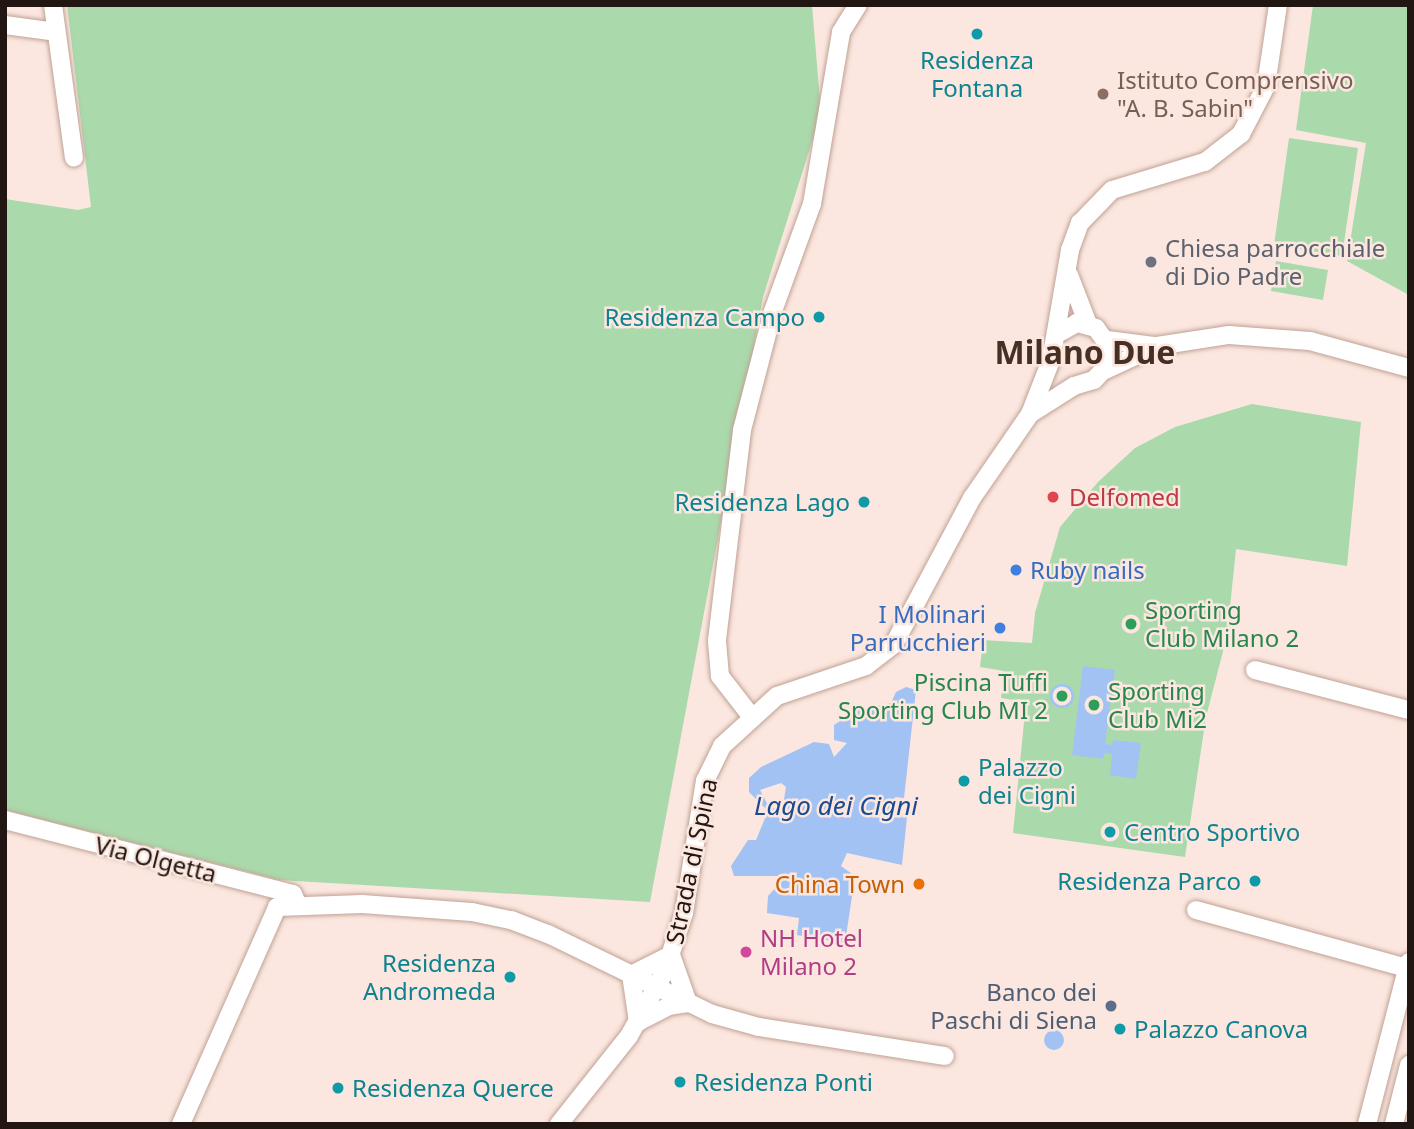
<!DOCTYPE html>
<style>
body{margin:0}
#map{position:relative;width:1414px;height:1129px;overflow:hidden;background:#fbe7df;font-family:"Noto Sans",sans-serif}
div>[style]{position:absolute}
.green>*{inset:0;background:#aad9ab}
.water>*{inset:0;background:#a2c2f3}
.round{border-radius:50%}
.roads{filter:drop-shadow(0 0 2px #c0a194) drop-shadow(0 0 2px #c0a194)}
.minor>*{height:18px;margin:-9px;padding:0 9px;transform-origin:9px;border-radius:9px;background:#fff}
.dots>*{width:19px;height:19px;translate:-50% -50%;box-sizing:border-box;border:4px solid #fbe7df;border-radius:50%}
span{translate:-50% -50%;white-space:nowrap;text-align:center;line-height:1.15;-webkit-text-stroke:5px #fbe7df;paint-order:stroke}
.culture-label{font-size:24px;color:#0d838f}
.right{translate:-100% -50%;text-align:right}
.left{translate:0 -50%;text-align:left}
.education-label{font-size:24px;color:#785e54}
.worship-label{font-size:24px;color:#5b616d}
.health-label{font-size:24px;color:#be3a42}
.shop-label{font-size:24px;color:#366cbe}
.leisure-label{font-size:24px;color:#27864d}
.street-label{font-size:24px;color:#211611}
.food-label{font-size:24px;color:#c56008}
.hotel-label{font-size:24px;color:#b23c85}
.service-label{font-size:24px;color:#4e5e75}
.water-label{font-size:26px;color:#1a4a91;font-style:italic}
.district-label{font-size:32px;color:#482f24;font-weight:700}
.frame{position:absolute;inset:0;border:7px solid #211611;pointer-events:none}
</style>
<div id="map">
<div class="green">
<div style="clip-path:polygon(67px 5px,812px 5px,821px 113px,763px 297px,650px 902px,279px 880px,5px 810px,5px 199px,78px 210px,91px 207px)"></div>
<div style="clip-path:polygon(1313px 5px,1409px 5px,1407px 294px,1347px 261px,1366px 143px,1296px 130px)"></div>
<div style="clip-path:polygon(1289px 138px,1358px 148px,1342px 256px,1274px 245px)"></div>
<div style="clip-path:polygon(1276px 261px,1328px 270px,1323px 300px,1271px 291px)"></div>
<div style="clip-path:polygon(1252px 404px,1361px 422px,1347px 566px,1236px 549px,1227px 636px,1206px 717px,1185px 857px,1013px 833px,1026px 702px,1001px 698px,1004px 671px,980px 667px,983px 640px,1032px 643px,1035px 613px,1060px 527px,1098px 482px,1135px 448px,1175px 427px)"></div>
</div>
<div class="water">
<div style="clip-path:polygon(1083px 666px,1115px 670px,1105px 744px,1112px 745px,1113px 740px,1141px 743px,1136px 779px,1110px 775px,1112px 754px,1104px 753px,1103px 759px,1072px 755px)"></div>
<div class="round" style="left:1050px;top:684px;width:24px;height:24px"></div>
<div style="clip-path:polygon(evenodd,906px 687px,916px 690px,904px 798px,895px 797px,893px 815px,907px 817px,902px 865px,847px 853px,841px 866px,855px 876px,845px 943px,797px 935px,799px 918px,767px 913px,768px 896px,778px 885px,777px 876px,734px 876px,731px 866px,748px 840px,756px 840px,768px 811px,749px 792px,749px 778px,761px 767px,814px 742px,829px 744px,834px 757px,847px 743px,834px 740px,834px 725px,859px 709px,891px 703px,896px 692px,906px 687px,781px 783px,786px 787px,783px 806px,770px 809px,760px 790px,781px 783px)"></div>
<div class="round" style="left:1044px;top:1030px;width:20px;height:20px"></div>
</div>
<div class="roads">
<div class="minor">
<div style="left:53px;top:5px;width:154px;rotate:82.2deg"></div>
<div style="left:5px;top:25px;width:51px;rotate:7.8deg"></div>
<div style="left:1069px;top:275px;width:53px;rotate:68.8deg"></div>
<div style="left:1107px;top:340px;width:47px;rotate:7.3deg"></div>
<div style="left:1105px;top:370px;width:57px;rotate:-24.8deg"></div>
<div style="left:1157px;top:346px;width:73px;rotate:-8.7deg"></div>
<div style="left:1229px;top:335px;width:81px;rotate:4.2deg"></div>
<div style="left:1310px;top:341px;width:103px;rotate:15.3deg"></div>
<div style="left:1030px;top:414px;width:52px;rotate:-32.5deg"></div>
<div style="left:1074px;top:386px;width:21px;rotate:-17deg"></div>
<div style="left:1094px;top:380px;width:21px;rotate:-47deg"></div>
<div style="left:1108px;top:365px;width:19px;rotate:-87deg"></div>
<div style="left:1109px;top:346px;width:22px;rotate:-126deg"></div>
<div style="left:1096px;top:328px;width:20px;rotate:-165deg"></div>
<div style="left:1077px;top:323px;width:23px;rotate:151deg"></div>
<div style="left:1255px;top:670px;width:159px;rotate:14.6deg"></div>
<div style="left:751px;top:716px;width:51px;rotate:-127.8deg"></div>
<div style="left:720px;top:676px;width:36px;rotate:-95deg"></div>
<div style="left:717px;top:640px;width:211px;rotate:-83.2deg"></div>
<div style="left:742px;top:430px;width:123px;rotate:-75.4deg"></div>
<div style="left:773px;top:311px;width:114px;rotate:-70deg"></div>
<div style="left:812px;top:204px;width:174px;rotate:-80.4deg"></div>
<div style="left:841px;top:32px;width:32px;rotate:-58deg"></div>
<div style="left:5px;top:820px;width:297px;rotate:14.4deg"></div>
<div style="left:293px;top:894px;width:13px;rotate:67deg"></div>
<div style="left:1196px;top:910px;width:219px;rotate:15.4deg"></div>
<div style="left:631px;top:975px;width:45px;rotate:-26.6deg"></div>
<div style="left:671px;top:955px;width:51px;rotate:70.5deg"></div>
<div style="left:688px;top:1003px;width:19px;rotate:171deg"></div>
<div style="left:669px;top:1006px;width:35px;rotate:153deg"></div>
<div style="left:631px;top:975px;width:48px;rotate:81.5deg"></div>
<div style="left:181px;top:1124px;width:237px;rotate:-66.1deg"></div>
<div style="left:277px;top:907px;width:85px;rotate:-2deg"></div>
<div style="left:362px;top:904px;width:110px;rotate:4.2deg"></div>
<div style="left:472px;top:912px;width:40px;rotate:12deg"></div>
<div style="left:511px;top:920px;width:40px;rotate:21deg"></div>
<div style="left:548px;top:934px;width:182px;rotate:26deg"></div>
<div style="left:712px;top:1014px;width:49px;rotate:15.5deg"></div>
<div style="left:759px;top:1027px;width:188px;rotate:8.9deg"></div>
<div style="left:559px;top:1124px;width:112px;rotate:-51.5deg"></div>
<div style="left:629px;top:1036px;width:74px;rotate:-61deg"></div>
<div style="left:665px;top:971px;width:61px;rotate:-71.9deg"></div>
<div style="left:684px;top:913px;width:134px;rotate:-81deg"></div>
<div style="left:705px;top:781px;width:39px;rotate:-64deg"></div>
<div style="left:722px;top:746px;width:74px;rotate:-42.3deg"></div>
<div style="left:777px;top:696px;width:94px;rotate:-18.6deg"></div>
<div style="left:866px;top:666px;width:36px;rotate:-38deg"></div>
<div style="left:894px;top:644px;width:166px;rotate:-61.9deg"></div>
<div style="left:972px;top:498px;width:102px;rotate:-55.4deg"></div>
<div style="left:1030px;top:414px;width:58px;rotate:-68.7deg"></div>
<div style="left:1051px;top:360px;width:112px;rotate:-80.2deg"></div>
<div style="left:1070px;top:250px;width:29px;rotate:-70deg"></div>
<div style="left:1080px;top:223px;width:46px;rotate:-45.9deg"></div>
<div style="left:1112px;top:190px;width:97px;rotate:-16.8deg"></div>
<div style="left:1205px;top:162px;width:46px;rotate:-37.9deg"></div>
<div style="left:1241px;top:134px;width:54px;rotate:-62.5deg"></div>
<div style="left:1266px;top:86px;width:82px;rotate:-81.6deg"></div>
<div style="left:1367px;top:1124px;width:167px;rotate:-75.5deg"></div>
<div style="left:1394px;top:1124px;width:61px;rotate:-75.7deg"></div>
</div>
</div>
<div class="dots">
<div style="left:977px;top:34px;background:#0f9aa8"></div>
<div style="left:1103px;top:94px;background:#8d6e63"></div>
<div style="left:1151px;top:262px;background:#6b7280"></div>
<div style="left:819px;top:317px;background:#0f9aa8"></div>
<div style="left:1053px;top:497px;background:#e0444e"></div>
<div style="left:864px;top:502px;background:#0f9aa8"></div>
<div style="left:1016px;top:570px;background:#3f7fe0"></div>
<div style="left:1131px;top:624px;background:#2e9e5b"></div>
<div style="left:1000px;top:628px;background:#3f7fe0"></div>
<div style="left:1062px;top:696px;background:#2e9e5b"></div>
<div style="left:1094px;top:705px;background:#2e9e5b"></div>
<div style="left:964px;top:781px;background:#0f9aa8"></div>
<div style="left:1110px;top:832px;background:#0f9aa8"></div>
<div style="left:1255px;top:881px;background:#0f9aa8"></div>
<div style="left:919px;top:884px;background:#e8710a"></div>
<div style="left:746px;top:952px;background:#d1479c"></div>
<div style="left:510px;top:977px;background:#0f9aa8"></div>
<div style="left:1111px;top:1006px;background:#5c6f8a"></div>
<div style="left:1120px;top:1029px;background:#0f9aa8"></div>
<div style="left:680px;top:1082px;background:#0f9aa8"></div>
<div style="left:338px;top:1088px;background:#0f9aa8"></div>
</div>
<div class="culture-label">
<span style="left:977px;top:74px">Residenza<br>Fontana</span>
<span class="right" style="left:805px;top:317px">Residenza Campo</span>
<span class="right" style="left:850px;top:502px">Residenza Lago</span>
<span class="left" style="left:978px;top:781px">Palazzo<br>dei Cigni</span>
<span class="left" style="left:1124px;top:832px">Centro Sportivo</span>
<span class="right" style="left:1241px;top:881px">Residenza Parco</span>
<span class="right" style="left:496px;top:977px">Residenza<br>Andromeda</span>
<span class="left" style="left:1134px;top:1029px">Palazzo Canova</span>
<span class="left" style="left:694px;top:1082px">Residenza Ponti</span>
<span class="left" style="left:352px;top:1088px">Residenza Querce</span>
</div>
<div class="education-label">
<span class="left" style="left:1117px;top:94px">Istituto Comprensivo<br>"A. B. Sabin"</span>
</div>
<div class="worship-label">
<span class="left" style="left:1165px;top:262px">Chiesa parrocchiale<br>di Dio Padre</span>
</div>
<div class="health-label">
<span class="left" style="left:1069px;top:497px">Delfomed</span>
</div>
<div class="shop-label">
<span class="left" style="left:1030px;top:570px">Ruby nails</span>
<span class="right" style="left:986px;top:628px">I Molinari<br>Parrucchieri</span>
</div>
<div class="leisure-label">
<span class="left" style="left:1145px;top:624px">Sporting<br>Club Milano 2</span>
<span class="right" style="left:1048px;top:696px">Piscina Tuffi<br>Sporting Club MI 2</span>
<span class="left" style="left:1108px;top:705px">Sporting<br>Club Mi2</span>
</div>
<div class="street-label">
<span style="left:156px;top:859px;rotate:14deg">Via Olgetta</span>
<span style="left:691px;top:861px;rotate:-78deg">Strada di Spina</span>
</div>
<div class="food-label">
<span class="right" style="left:905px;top:884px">China Town</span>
</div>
<div class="hotel-label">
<span class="left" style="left:760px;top:952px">NH Hotel<br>Milano 2</span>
</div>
<div class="service-label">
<span class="right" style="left:1097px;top:1006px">Banco dei<br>Paschi di Siena</span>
</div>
<div class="water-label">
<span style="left:836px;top:806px">Lago dei Cigni</span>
</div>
<div class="district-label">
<span style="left:1085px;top:352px">Milano Due</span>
</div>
<div class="frame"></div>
</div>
